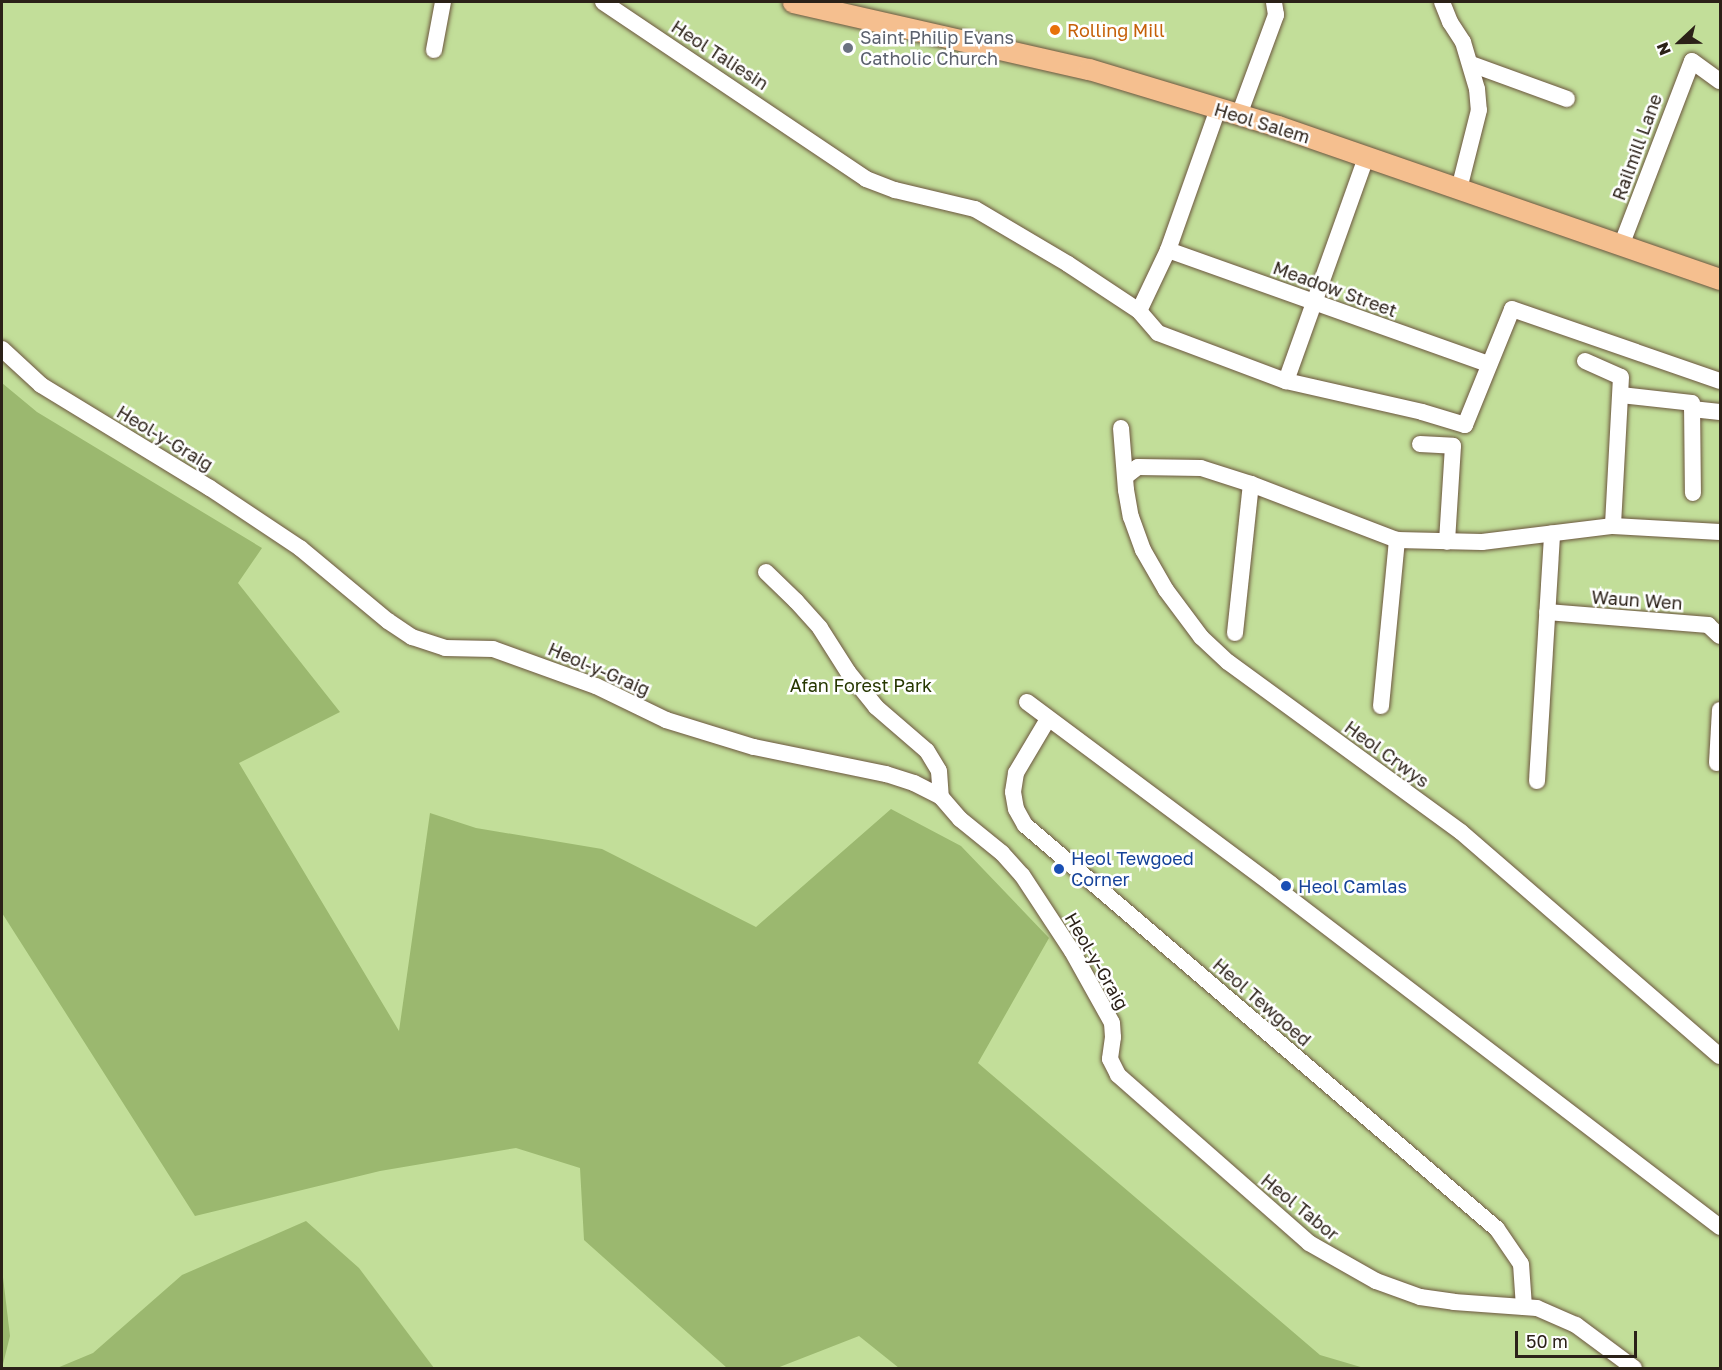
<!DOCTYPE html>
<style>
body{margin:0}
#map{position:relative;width:1722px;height:1370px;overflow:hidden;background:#f7dcc2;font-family:"Golos Text",sans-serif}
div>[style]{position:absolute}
.green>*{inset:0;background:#c2de99}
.forest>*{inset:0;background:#9bb86f}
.roads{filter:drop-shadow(0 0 2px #6c563f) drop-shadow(0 0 2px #6c563f)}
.minor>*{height:16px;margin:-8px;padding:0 8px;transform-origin:8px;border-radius:8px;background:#fff}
.major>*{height:21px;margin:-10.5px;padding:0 10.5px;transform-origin:10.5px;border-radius:10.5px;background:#f5bf8f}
.dots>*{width:16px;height:16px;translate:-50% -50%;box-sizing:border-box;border:3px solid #fff;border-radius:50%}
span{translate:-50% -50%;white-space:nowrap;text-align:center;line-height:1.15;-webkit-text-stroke:5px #fff;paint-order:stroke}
.food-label{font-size:18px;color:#c56008}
.left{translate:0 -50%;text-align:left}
.worship-label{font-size:18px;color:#5b616d}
.street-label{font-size:18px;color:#2b2118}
.park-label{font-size:18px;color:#263700}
.transit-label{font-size:18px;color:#164399}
.frame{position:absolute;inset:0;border:3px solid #2b2118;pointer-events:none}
.north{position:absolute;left:1650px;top:12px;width:60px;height:60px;-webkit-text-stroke:4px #fff;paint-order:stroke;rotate:248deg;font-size:16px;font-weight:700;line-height:24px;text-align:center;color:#2b2118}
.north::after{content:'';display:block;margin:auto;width:21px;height:27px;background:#2b2118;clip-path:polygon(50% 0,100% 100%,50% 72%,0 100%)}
.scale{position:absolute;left:1515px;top:1331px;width:122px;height:27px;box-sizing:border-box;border:3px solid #2b2118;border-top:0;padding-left:8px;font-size:18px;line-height:21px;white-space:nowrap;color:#2b2118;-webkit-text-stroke:4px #fff;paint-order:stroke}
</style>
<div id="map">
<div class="green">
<div style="clip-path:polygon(2px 2px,1720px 2px,1720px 1368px,2px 1368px)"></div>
</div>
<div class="forest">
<div style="clip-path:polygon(2px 383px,37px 412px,262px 548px,238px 583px,340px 712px,239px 763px,399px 1031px,430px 813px,476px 828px,602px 849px,756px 927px,891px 809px,961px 846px,1049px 938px,978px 1063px,1320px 1355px,1364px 1368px,899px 1368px,859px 1336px,777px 1368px,727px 1368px,584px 1240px,580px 1168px,516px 1148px,380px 1171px,195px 1216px,2px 913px)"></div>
<div style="clip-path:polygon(306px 1221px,359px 1268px,434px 1368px,57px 1368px,93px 1353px,182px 1275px)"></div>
<div style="clip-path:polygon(2px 1269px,10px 1336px,2px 1368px)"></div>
</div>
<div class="roads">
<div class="minor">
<div style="left:603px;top:2px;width:317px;rotate:33.9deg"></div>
<div style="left:866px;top:179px;width:31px;rotate:21deg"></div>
<div style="left:895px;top:190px;width:82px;rotate:13.4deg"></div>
<div style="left:975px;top:209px;width:108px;rotate:30.6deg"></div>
<div style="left:1068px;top:264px;width:85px;rotate:33.5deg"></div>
<div style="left:1139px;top:311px;width:29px;rotate:49deg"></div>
<div style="left:1158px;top:333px;width:137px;rotate:20.6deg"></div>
<div style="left:1286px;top:381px;width:139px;rotate:12.8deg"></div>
<div style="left:1422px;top:412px;width:45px;rotate:16.8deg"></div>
<div style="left:1465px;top:425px;width:125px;rotate:-67.9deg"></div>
<div style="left:1512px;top:309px;width:220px;rotate:19.1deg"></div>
<div style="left:1442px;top:2px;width:22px;rotate:68deg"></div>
<div style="left:1450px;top:22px;width:24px;rotate:57deg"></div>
<div style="left:1463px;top:42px;width:49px;rotate:73.4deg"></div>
<div style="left:1477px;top:89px;width:21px;rotate:85deg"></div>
<div style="left:1479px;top:110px;width:81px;rotate:104.2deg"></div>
<div style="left:434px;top:50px;width:49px;rotate:-79.4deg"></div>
<div style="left:1471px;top:64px;width:102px;rotate:20deg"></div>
<div style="left:1239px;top:115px;width:107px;rotate:-69.7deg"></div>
<div style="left:1276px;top:15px;width:13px;rotate:-99deg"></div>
<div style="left:1621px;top:246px;width:198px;rotate:-69deg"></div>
<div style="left:1692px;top:61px;width:34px;rotate:36deg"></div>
<div style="left:1168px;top:250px;width:341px;rotate:19.6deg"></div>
<div style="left:1139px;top:311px;width:68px;rotate:-64.6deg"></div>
<div style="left:1168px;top:250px;width:150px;rotate:-70.5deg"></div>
<div style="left:2px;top:349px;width:53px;rotate:42.7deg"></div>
<div style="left:41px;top:385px;width:198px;rotate:31.4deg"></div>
<div style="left:210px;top:488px;width:108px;rotate:33.7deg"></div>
<div style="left:300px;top:548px;width:114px;rotate:39.7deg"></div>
<div style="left:388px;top:621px;width:29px;rotate:34deg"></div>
<div style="left:412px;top:637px;width:35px;rotate:18deg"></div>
<div style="left:445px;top:648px;width:48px;rotate:1.2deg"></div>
<div style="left:493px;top:649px;width:109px;rotate:19.8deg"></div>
<div style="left:596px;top:686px;width:78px;rotate:25.9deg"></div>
<div style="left:666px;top:720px;width:92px;rotate:17.1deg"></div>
<div style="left:754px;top:747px;width:135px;rotate:11.6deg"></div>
<div style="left:886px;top:774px;width:29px;rotate:18deg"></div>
<div style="left:914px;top:783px;width:30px;rotate:27deg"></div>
<div style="left:941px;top:797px;width:29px;rotate:49deg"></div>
<div style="left:960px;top:819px;width:54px;rotate:39deg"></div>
<div style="left:1002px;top:853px;width:30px;rotate:48deg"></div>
<div style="left:1022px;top:875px;width:91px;rotate:56.7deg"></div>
<div style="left:1072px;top:951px;width:82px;rotate:60.9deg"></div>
<div style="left:1112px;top:1023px;width:14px;rotate:86deg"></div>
<div style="left:1113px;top:1037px;width:22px;rotate:98deg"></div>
<div style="left:1110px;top:1059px;width:18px;rotate:63deg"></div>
<div style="left:1118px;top:1075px;width:254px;rotate:41.3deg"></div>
<div style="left:1309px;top:1243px;width:77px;rotate:29.6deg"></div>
<div style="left:1376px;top:1281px;width:47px;rotate:20deg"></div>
<div style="left:1420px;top:1297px;width:34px;rotate:8deg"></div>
<div style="left:1454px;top:1302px;width:83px;rotate:4.1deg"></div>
<div style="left:1537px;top:1308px;width:43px;rotate:23.6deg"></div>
<div style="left:1576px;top:1325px;width:72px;rotate:36.6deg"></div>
<div style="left:1585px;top:361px;width:39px;rotate:24deg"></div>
<div style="left:1621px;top:377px;width:149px;rotate:93.1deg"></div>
<div style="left:1286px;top:381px;width:238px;rotate:-70.3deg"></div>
<div style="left:1621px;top:395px;width:71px;rotate:6.4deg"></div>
<div style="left:1692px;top:403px;width:90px;rotate:89.4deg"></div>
<div style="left:1692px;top:409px;width:28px;rotate:6deg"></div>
<div style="left:1121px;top:428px;width:62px;rotate:85.4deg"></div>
<div style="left:1126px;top:490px;width:27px;rotate:80deg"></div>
<div style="left:1131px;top:517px;width:35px;rotate:70deg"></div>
<div style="left:1143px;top:550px;width:46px;rotate:60.1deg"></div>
<div style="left:1166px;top:590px;width:59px;rotate:53.3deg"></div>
<div style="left:1201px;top:637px;width:37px;rotate:43deg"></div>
<div style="left:1228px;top:662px;width:288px;rotate:36.1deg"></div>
<div style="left:1461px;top:832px;width:342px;rotate:40.9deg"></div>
<div style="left:1420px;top:444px;width:33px;rotate:3deg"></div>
<div style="left:1453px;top:446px;width:96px;rotate:93.6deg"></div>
<div style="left:1126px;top:476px;width:15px;rotate:-37deg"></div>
<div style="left:1138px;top:467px;width:63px;rotate:0.9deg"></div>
<div style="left:1201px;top:468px;width:52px;rotate:17.7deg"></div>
<div style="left:1251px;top:484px;width:156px;rotate:21deg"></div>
<div style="left:1397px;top:540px;width:85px;rotate:1.3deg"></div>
<div style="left:1482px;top:542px;width:132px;rotate:-7deg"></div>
<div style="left:1613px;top:526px;width:107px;rotate:3.2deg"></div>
<div style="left:766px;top:572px;width:42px;rotate:44deg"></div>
<div style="left:796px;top:601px;width:36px;rotate:48deg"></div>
<div style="left:820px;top:628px;width:52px;rotate:57.5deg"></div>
<div style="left:848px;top:672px;width:45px;rotate:51.3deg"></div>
<div style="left:876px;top:707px;width:67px;rotate:40.8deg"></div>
<div style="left:927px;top:751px;width:23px;rotate:59deg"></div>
<div style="left:939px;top:771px;width:26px;rotate:86deg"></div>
<div style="left:1547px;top:612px;width:162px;rotate:4.6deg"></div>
<div style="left:1708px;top:625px;width:16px;rotate:43deg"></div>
<div style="left:1235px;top:633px;width:150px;rotate:-83.9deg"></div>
<div style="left:1027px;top:702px;width:304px;rotate:36.7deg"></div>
<div style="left:1271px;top:884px;width:565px;rotate:37.38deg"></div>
<div style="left:1381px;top:706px;width:167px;rotate:-84.5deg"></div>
<div style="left:1048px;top:719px;width:63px;rotate:120.7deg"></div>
<div style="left:1016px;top:773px;width:19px;rotate:99deg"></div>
<div style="left:1013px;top:792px;width:17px;rotate:80deg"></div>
<div style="left:1016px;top:809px;width:18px;rotate:61deg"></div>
<div style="left:1025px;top:825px;width:621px;rotate:40.56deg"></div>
<div style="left:1497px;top:1229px;width:42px;rotate:55.6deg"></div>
<div style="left:1521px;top:1264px;width:43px;rotate:86deg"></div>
<div style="left:1717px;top:763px;width:53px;rotate:-86.8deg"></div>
<div style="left:1537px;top:781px;width:248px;rotate:-86.5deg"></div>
</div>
<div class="major">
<div style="left:793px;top:2px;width:303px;rotate:12.8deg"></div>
<div style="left:1089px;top:69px;width:197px;rotate:16.8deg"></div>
<div style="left:1278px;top:126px;width:468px;rotate:19.1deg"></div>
</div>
</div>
<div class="dots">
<div style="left:1055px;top:30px;background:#e8710a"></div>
<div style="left:848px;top:48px;background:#6b7280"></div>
<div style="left:1059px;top:869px;background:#1a4fb4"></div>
<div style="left:1286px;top:886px;background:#1a4fb4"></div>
</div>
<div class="food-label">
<span class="left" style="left:1067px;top:30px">Rolling Mill</span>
</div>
<div class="worship-label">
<span class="left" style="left:860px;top:48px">Saint Philip Evans<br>Catholic Church</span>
</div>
<div class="street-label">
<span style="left:720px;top:55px;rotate:33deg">Heol Taliesin</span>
<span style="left:1262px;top:123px;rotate:17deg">Heol Salem</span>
<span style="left:1637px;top:147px;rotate:-70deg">Railmill Lane</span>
<span style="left:1335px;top:289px;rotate:20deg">Meadow Street</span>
<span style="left:165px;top:438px;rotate:31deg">Heol-y-Graig</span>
<span style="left:1637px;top:600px;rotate:4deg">Waun Wen</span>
<span style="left:599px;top:669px;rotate:23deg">Heol-y-Graig</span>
<span style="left:1387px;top:754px;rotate:36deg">Heol Crwys</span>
<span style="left:1097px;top:961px;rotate:60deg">Heol-y-Graig</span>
<span style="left:1262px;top:1002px;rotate:41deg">Heol Tewgoed</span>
<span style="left:1300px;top:1207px;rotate:39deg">Heol Tabor</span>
</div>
<div class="park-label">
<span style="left:861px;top:685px">Afan Forest Park</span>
</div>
<div class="transit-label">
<span class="left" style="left:1071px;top:869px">Heol Tewgoed<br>Corner</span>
<span class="left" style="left:1298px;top:886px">Heol Camlas</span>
</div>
<div class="frame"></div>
<div class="north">N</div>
<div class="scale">50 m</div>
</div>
